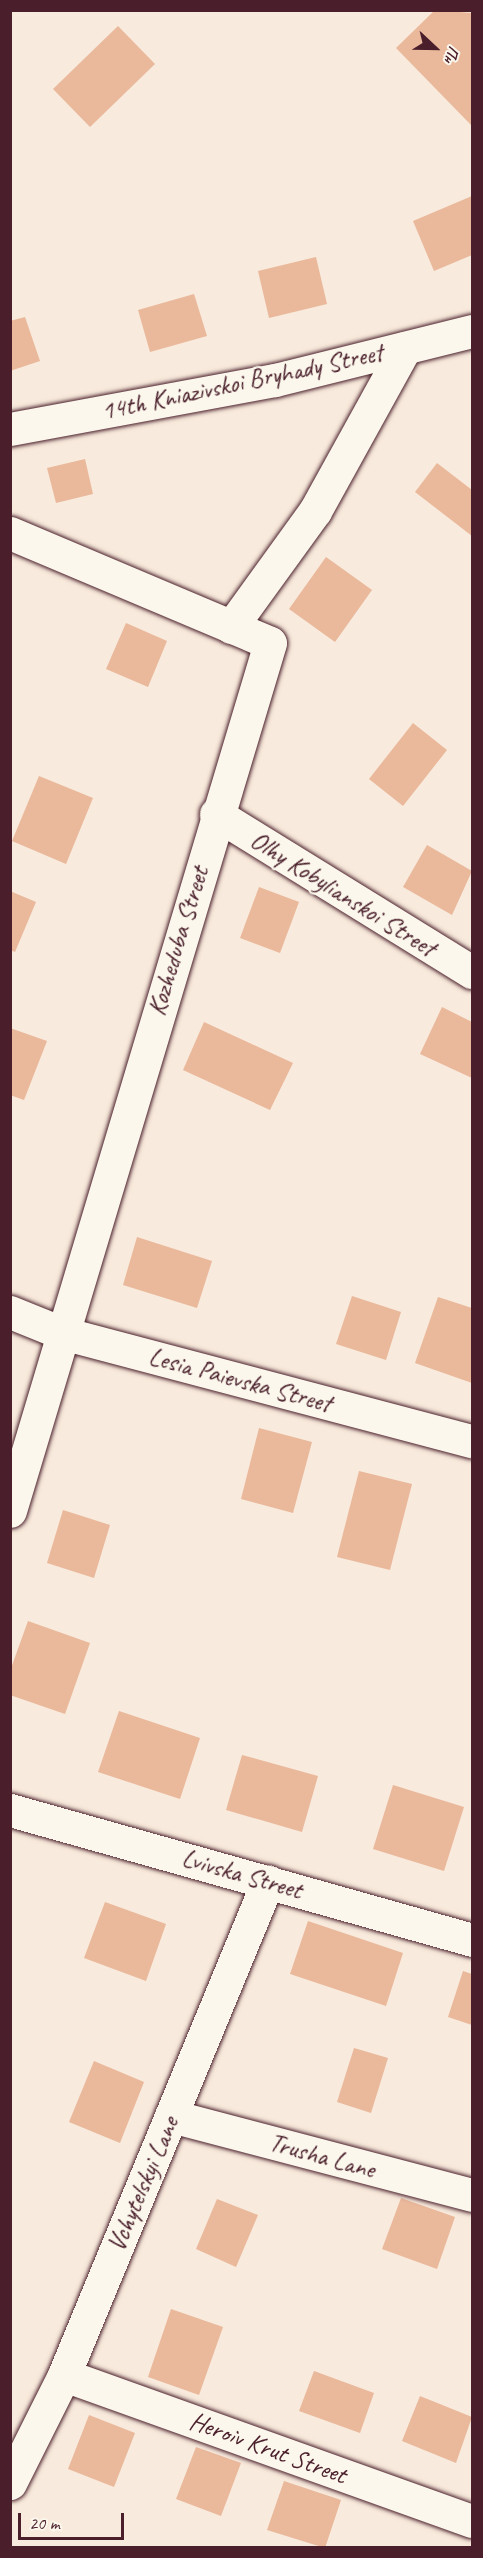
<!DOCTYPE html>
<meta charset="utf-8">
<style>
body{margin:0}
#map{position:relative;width:483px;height:2558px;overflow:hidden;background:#f8eadc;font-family:Caveat,sans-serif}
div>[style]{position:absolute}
.building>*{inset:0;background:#eab89b}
.roads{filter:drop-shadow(0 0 2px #4a1f2b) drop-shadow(0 0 2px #4a1f2b)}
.street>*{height:33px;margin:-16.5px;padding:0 16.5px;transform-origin:16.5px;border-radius:16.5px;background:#fbf7ec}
.secondary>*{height:33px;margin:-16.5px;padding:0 16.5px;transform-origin:16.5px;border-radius:16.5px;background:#fbf7ec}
span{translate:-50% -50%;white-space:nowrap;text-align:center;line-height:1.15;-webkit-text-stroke:4.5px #fbf7ec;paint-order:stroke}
.street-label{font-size:26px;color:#4a1f2b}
.frame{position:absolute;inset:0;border:12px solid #4a1f2b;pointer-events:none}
.north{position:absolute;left:405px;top:18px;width:60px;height:60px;-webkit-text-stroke:4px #fbf7ec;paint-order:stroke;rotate:112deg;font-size:16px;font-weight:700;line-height:24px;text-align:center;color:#4a1f2b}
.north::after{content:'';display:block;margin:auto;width:21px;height:27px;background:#4a1f2b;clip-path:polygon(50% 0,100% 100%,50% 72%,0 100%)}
.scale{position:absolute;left:18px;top:2513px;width:106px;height:27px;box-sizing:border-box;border:3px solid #4a1f2b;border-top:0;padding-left:8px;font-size:18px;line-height:21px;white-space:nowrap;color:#4a1f2b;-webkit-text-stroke:4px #fbf7ec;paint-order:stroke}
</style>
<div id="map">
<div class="building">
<div style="clip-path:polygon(435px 10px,472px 13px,472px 126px,396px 48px)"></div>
<div style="clip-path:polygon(118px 26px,155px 64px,90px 127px,53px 89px)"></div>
<div style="clip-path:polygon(472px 196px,472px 255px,434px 271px,413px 221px)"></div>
<div style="clip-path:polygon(316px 257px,327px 304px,269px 318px,258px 271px)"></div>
<div style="clip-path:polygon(194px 294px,207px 336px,150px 352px,138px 310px)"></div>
<div style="clip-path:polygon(25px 317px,40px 361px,10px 371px,10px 321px)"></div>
<div style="clip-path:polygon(85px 459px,93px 494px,56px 503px,47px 468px)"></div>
<div style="clip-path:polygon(437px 463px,472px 490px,472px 536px,415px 492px)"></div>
<div style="clip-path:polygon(326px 557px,372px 590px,335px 642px,289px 609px)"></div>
<div style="clip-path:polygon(126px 623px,167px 641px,148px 687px,106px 669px)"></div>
<div style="clip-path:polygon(413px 723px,447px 750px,403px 806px,369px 779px)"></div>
<div style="clip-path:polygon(39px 776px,93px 798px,66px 864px,12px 841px)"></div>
<div style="clip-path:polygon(427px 845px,472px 871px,452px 915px,403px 887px)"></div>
<div style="clip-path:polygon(259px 887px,299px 902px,280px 953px,240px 938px)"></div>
<div style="clip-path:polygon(10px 891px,36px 902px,15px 952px,10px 950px)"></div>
<div style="clip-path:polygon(442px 1007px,472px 1022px,472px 1078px,420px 1054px)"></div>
<div style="clip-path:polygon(204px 1022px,293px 1063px,270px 1110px,183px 1070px)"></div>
<div style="clip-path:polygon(10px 1028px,47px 1041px,24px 1100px,10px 1095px)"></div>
<div style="clip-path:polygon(137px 1237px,212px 1261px,197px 1308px,123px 1285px)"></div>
<div style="clip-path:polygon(352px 1296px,401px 1312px,386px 1360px,336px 1344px)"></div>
<div style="clip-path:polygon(438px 1297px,472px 1308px,472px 1383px,415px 1363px)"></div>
<div style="clip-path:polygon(259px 1428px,312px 1442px,293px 1513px,241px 1499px)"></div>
<div style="clip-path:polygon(359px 1471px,412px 1484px,390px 1570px,337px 1557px)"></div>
<div style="clip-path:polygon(63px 1510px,110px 1525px,94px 1578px,47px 1563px)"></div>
<div style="clip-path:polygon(28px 1621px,90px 1643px,65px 1714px,10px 1695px,10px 1671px)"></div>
<div style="clip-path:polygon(119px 1711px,200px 1738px,180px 1799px,98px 1772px)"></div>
<div style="clip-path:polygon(242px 1755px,318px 1776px,302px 1832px,226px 1810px)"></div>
<div style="clip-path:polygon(393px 1785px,464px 1807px,444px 1871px,373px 1849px)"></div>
<div style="clip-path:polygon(105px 1902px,166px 1924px,146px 1981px,84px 1958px)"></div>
<div style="clip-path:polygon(308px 1921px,403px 1953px,386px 2006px,290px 1974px)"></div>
<div style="clip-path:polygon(463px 1971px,472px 1974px,472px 2025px,448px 2017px)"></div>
<div style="clip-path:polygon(354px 2048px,388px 2058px,371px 2113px,337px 2102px)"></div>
<div style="clip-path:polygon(94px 2061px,144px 2082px,120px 2143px,69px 2122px)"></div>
<div style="clip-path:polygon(401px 2198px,455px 2217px,437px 2269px,382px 2249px)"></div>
<div style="clip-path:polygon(217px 2199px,258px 2215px,236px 2267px,196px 2249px)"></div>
<div style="clip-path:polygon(171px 2309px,223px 2327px,199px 2395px,148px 2377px)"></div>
<div style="clip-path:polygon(314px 2371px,374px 2393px,360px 2433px,299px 2411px)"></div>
<div style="clip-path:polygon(420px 2396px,472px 2417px,456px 2463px,402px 2441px)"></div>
<div style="clip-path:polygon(89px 2415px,135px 2433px,114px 2487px,68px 2469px)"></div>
<div style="clip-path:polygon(196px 2447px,241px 2463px,221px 2516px,176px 2499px)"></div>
<div style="clip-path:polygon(284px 2481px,341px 2500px,325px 2548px,267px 2530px)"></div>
</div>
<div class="roads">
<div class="street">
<div style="left:10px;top:533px;width:282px;rotate:22.9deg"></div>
<div style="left:270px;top:643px;width:906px;rotate:106.68deg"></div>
<div style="left:231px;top:627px;width:143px;rotate:-54.1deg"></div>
<div style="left:315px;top:511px;width:186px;rotate:-61.1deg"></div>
<div style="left:216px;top:814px;width:301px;rotate:31.7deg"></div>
<div style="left:10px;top:1312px;width:56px;rotate:22deg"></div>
<div style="left:62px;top:1333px;width:424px;rotate:14.8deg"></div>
<div style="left:10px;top:1810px;width:480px;rotate:15.7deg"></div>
<div style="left:171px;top:2116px;width:311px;rotate:14.7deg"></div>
<div style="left:64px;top:2375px;width:433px;rotate:19.7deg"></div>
<div style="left:10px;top:2483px;width:121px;rotate:-63.4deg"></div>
<div style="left:64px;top:2375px;width:534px;rotate:-67.56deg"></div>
</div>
<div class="secondary">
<div style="left:10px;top:429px;width:269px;rotate:-10.5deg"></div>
<div style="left:275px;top:380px;width:203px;rotate:-14deg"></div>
</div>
</div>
<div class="street-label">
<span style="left:242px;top:382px;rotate:-12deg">14th Kniazivskoi Bryhady Street</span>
<span style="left:343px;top:894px;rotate:32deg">Olhy Kobylianskoi Street</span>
<span style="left:178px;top:941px;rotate:-73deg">Kozheduba Street</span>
<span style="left:240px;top:1380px;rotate:15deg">Lesia Paievska Street</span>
<span style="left:242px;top:1874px;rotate:16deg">Lvivska Street</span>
<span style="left:322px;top:2156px;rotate:15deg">Trusha Lane</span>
<span style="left:143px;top:2184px;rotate:-67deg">Vchytelskyi Lane</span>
<span style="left:268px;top:2448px;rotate:20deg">Heroiv Krut Street</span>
</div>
<div class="frame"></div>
<div class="north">Пн</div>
<div class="scale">20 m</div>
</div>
